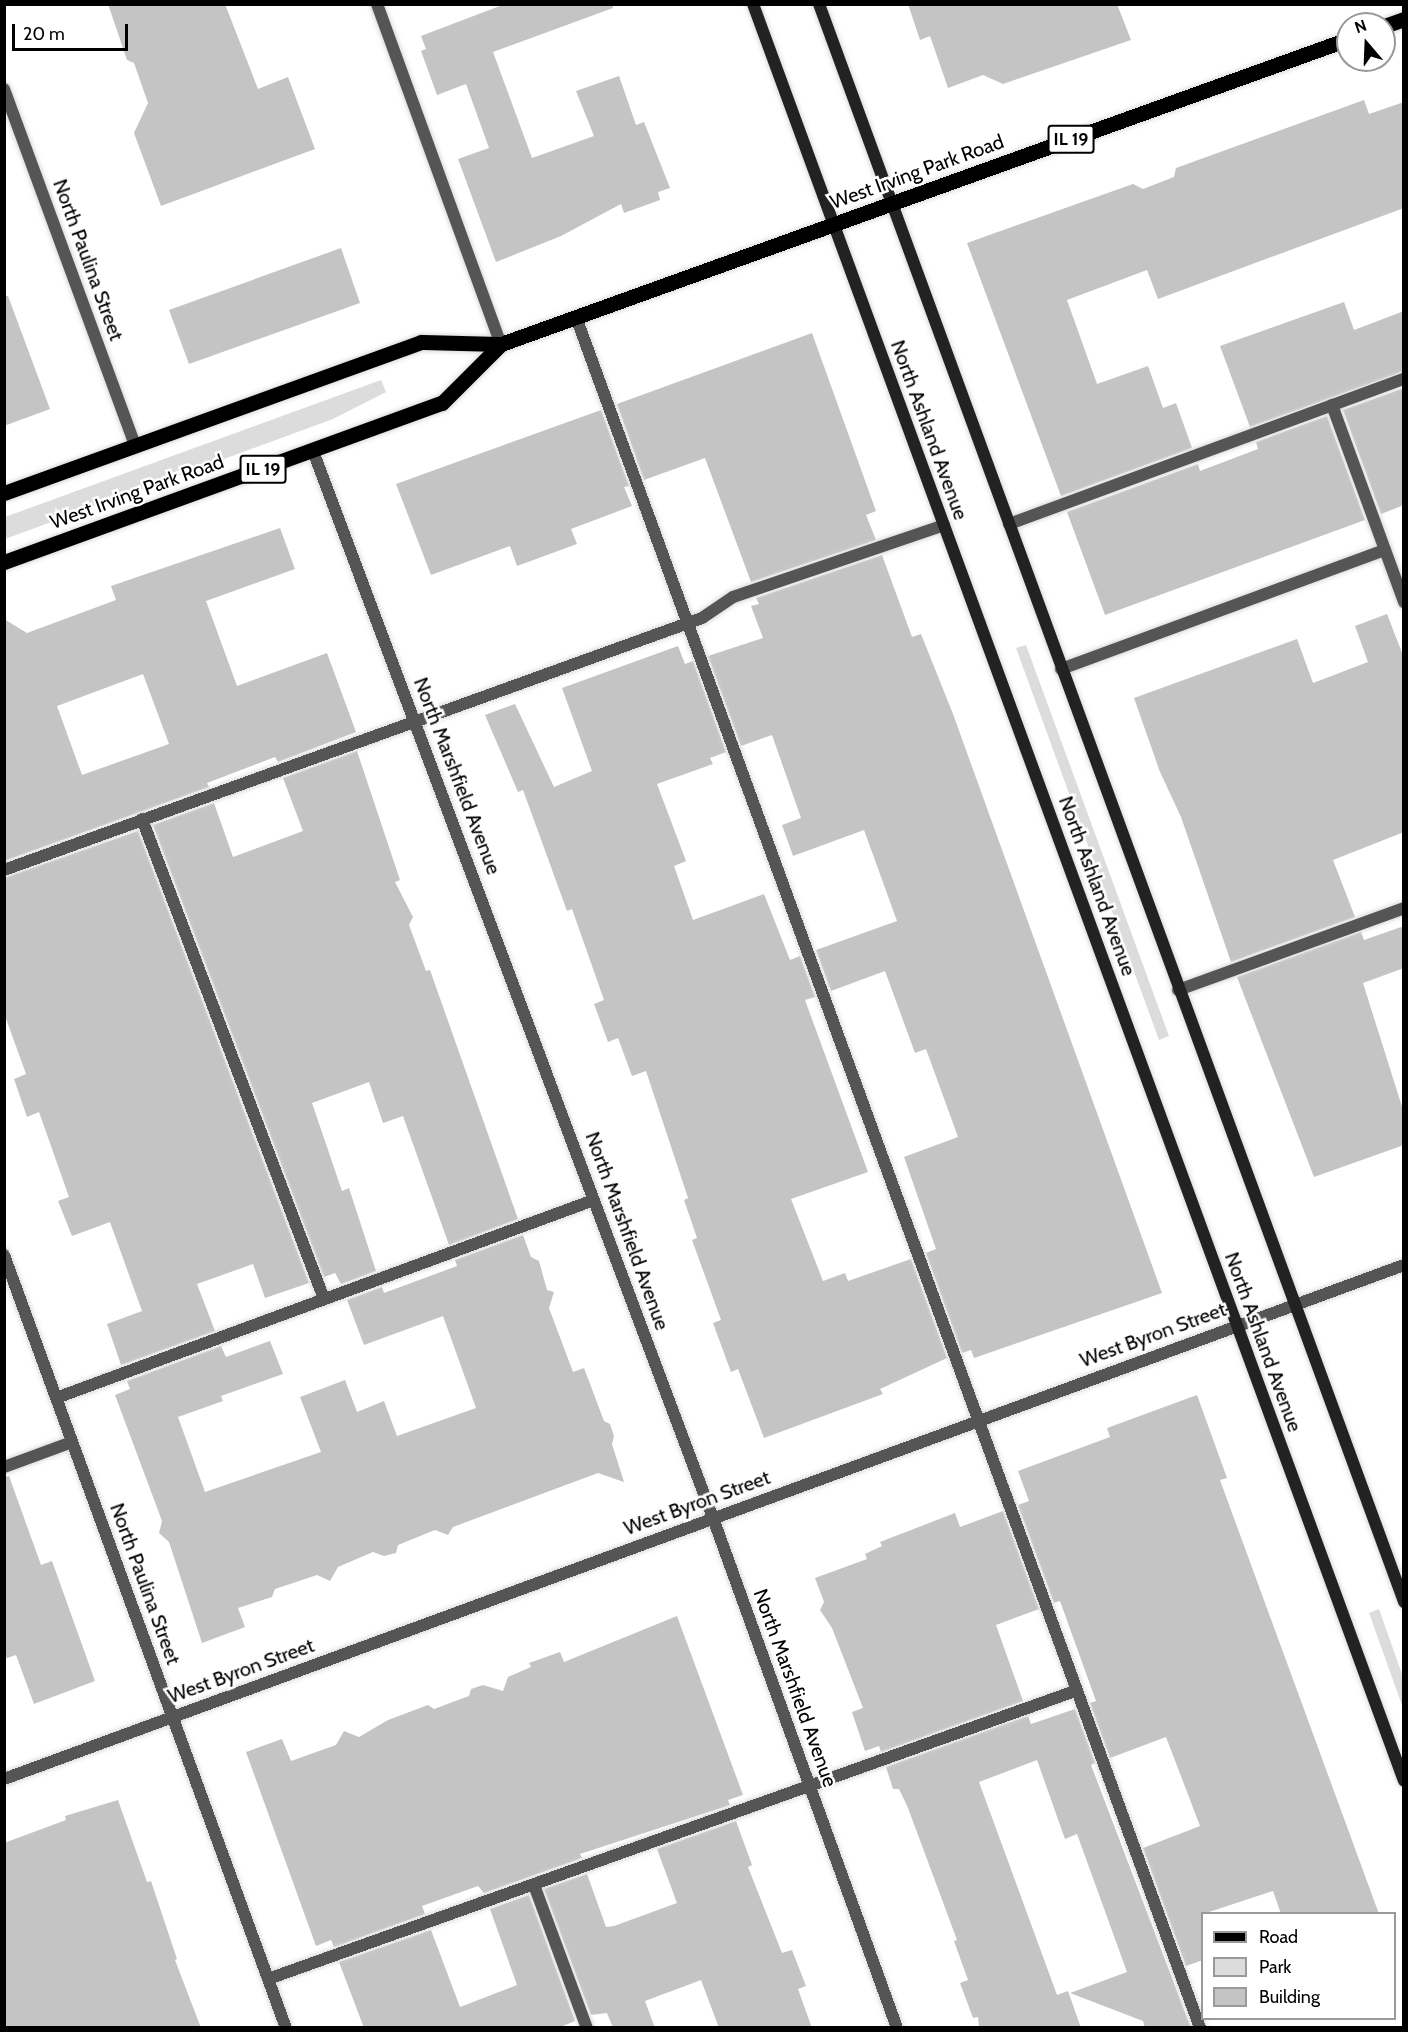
<!DOCTYPE html>
<style>
body{margin:0}
#map{position:relative;width:1408px;height:2032px;overflow:hidden;background:#fff;font-family:Cabin,sans-serif}
div>[style]{position:absolute}
.green>*{inset:0;background:#dcdcdc}
.building>*{inset:0;background:#c4c4c4}
.roads{filter:drop-shadow(0 0 2px #dbdbdb) drop-shadow(0 0 2px #dbdbdb)}
.lane>*{height:12px;margin:-6px;padding:0 6px;transform-origin:6px;border-radius:6px;background:#555}
.street>*{height:12px;margin:-6px;padding:0 6px;transform-origin:6px;border-radius:6px;background:#555}
.secondary>*{height:12px;margin:-6px;padding:0 6px;transform-origin:6px;border-radius:6px;background:#222}
.primary>*{height:15px;margin:-7.5px;padding:0 7.5px;transform-origin:7.5px;border-radius:7.5px;background:#000}
span{translate:-50% -50%;white-space:nowrap;text-align:center;line-height:1.15;-webkit-text-stroke:5px #fff;paint-order:stroke}
.shield-label span{padding:2px 4px;background:#fff;border:2px solid;border-radius:4px;-webkit-text-stroke-width:0}
.shield-label{font-size:18px;color:#000;font-weight:700}
.street-label{font-size:20px;color:#000}
.frame{position:absolute;inset:0;border:6px solid #000;pointer-events:none}
.legend{position:absolute;left:1201px;top:1912px;width:195px;height:108px;box-sizing:border-box;background:#fff;border:2px solid #999;margin:0;padding:8px 10px;list-style:none;font-size:18px;color:#000}
.legend li{display:flex;align-items:center;gap:12px;height:30px}
.legend b{width:30px;border:2px solid #999}
.north{position:absolute;left:1336px;top:12px;width:60px;height:60px;box-sizing:border-box;background:#fff;border:2px solid #999;border-radius:50%;rotate:341deg;font-size:16px;font-weight:700;line-height:24px;text-align:center;color:#000}
.north::after{content:'';display:block;margin:auto;width:21px;height:27px;background:#000;clip-path:polygon(50% 0,100% 100%,50% 72%,0 100%)}
.scale{position:absolute;left:12px;top:24px;width:116px;height:27px;box-sizing:border-box;border:3px solid #000;border-top:0;padding-left:8px;font-size:18px;line-height:21px;white-space:nowrap;color:#000;-webkit-text-stroke:4px #fff;paint-order:stroke}
</style>
<div id="map">
<div class="green">
<div style="clip-path:polygon(381px 380px,386px 392px,333px 419px,5px 539px,5px 517px)"></div>
<div style="clip-path:polygon(1026px 645px,1169px 1036px,1159px 1040px,1016px 648px)"></div>
<div style="clip-path:polygon(1379px 1609px,1403px 1677px,1403px 1708px,1369px 1613px)"></div>
</div>
<div class="building">
<div style="clip-path:polygon(108px 4px,225px 4px,258px 89px,288px 77px,315px 149px,161px 206px,134px 133px,148px 103px,134px 63px,127px 60px)"></div>
<div style="clip-path:polygon(505px 4px,612px 4px,613px 8px,493px 52px,532px 158px,594px 136px,576px 91px,619px 76px,636px 125px,644px 122px,670px 188px,658px 192px,660px 200px,624px 213px,621px 204px,561px 236px,496px 262px,458px 159px,489px 148px,466px 84px,437px 95px,421px 51px,426px 49px,421px 36px)"></div>
<div style="clip-path:polygon(908px 4px,1117px 4px,1131px 40px,1003px 84px,983px 75px,948px 88px,930px 36px,920px 40px)"></div>
<div style="clip-path:polygon(1364px 100px,1369px 114px,1404px 102px,1404px 208px,1158px 299px,1147px 270px,1067px 300px,1097px 384px,1148px 366px,1163px 408px,1176px 403px,1192px 448px,1061px 496px,967px 243px,1133px 184px,1143px 189px,1174px 177px,1176px 168px)"></div>
<div style="clip-path:polygon(341px 248px,360px 303px,189px 364px,169px 310px)"></div>
<div style="clip-path:polygon(4px 296px,8px 296px,50px 409px,4px 426px)"></div>
<div style="clip-path:polygon(1344px 302px,1354px 330px,1404px 311px,1404px 371px,1250px 427px,1220px 346px)"></div>
<div style="clip-path:polygon(812px 333px,876px 511px,866px 515px,876px 540px,751px 582px,705px 458px,644px 480px,617px 404px)"></div>
<div style="clip-path:polygon(1404px 388px,1404px 505px,1381px 514px,1343px 410px)"></div>
<div style="clip-path:polygon(601px 410px,629px 486px,624px 487px,632px 506px,571px 529px,577px 544px,517px 566px,510px 546px,431px 575px,396px 484px)"></div>
<div style="clip-path:polygon(1327px 416px,1365px 520px,1105px 615px,1067px 512px,1198px 464px,1200px 471px,1258px 449px,1256px 442px)"></div>
<div style="clip-path:polygon(evenodd,280px 528px,295px 569px,206px 601px,237px 686px,327px 653px,356px 732px,278px 762px,275px 757px,207px 783px,209px 787px,4px 861px,4px 619px,27px 633px,116px 600px,111px 586px,280px 528px,143px 674px,169px 744px,82px 775px,57px 706px,143px 674px)"></div>
<div style="clip-path:polygon(882px 555px,912px 637px,921px 634px,953px 714px,1162px 1293px,974px 1358px,971px 1350px,962px 1353px,926px 1253px,936px 1249px,904px 1157px,958px 1137px,926px 1049px,915px 1053px,885px 971px,831px 991px,816px 950px,897px 921px,864px 830px,793px 856px,782px 825px,801px 818px,772px 735px,741px 746px,708px 656px,763px 638px,751px 606px,759px 604px,756px 598px)"></div>
<div style="clip-path:polygon(1387px 614px,1404px 658px,1404px 832px,1333px 860px,1355px 917px,1231px 962px,1181px 817px,1160px 772px,1134px 698px,1297px 639px,1313px 683px,1368px 662px,1355px 626px)"></div>
<div style="clip-path:polygon(678px 646px,685px 664px,693px 661px,726px 752px,710px 758px,713px 764px,657px 784px,686px 861px,674px 866px,693px 920px,764px 894px,790px 960px,800px 956px,815px 997px,805px 1000px,868px 1172px,791px 1199px,823px 1281px,845px 1273px,848px 1281px,911px 1259px,947px 1358px,880px 1389px,883px 1394px,764px 1438px,738px 1369px,731px 1372px,713px 1323px,721px 1320px,692px 1240px,697px 1238px,684px 1200px,688px 1198px,646px 1071px,632px 1076px,618px 1038px,608px 1042px,594px 1004px,604px 1000px,572px 909px,567px 911px,523px 790px,518px 792px,485px 715px,515px 704px,554px 787px,592px 771px,562px 688px)"></div>
<div style="clip-path:polygon(357px 751px,400px 880px,395px 882px,413px 917px,409px 925px,426px 971px,430px 970px,518px 1219px,449px 1245px,403px 1116px,383px 1123px,369px 1082px,312px 1103px,342px 1191px,349px 1188px,376px 1271px,341px 1284px,335px 1273px,324px 1277px,153px 825px,214px 803px,233px 857px,303px 831px,283px 778px)"></div>
<div style="clip-path:polygon(138px 831px,309px 1283px,265px 1298px,253px 1264px,197px 1284px,215px 1331px,121px 1365px,107px 1324px,142px 1311px,110px 1222px,72px 1236px,58px 1201px,69px 1197px,39px 1112px,27px 1117px,14px 1079px,26px 1074px,4px 1013px,4px 878px)"></div>
<div style="clip-path:polygon(1404px 926px,1404px 968px,1363px 983px,1404px 1113px,1404px 1145px,1314px 1177px,1237px 977px,1361px 932px,1364px 940px)"></div>
<div style="clip-path:polygon(523px 1235px,531px 1257px,539px 1261px,547px 1290px,554px 1292px,549px 1308px,573px 1372px,584px 1368px,604px 1421px,610px 1424px,614px 1436px,612px 1444px,624px 1482px,598px 1473px,453px 1527px,448px 1535px,435px 1530px,398px 1545px,396px 1553px,384px 1556px,373px 1552px,338px 1567px,330px 1581px,317px 1575px,275px 1589px,272px 1597px,238px 1608px,245px 1627px,202px 1643px,169px 1542px,159px 1533px,162px 1521px,115px 1395px,130px 1389px,127px 1381px,221px 1346px,226px 1357px,270px 1341px,283px 1374px,221px 1396px,223px 1401px,178px 1417px,205px 1492px,321px 1452px,300px 1397px,345px 1380px,357px 1412px,384px 1401px,397px 1436px,476px 1408px,443px 1316px,364px 1345px,347px 1300px,382px 1287px,384px 1293px,457px 1266px,455px 1260px)"></div>
<div style="clip-path:polygon(1197px 1395px,1227px 1478px,1220px 1480px,1379px 1914px,1281px 1914px,1273px 1891px,1203px 1914px,1203px 1960px,1186px 1966px,1143px 1848px,1200px 1826px,1166px 1737px,1110px 1758px,1090px 1703px,1096px 1701px,1060px 1601px,1054px 1603px,1018px 1505px,1029px 1501px,1018px 1471px,1110px 1437px,1107px 1428px)"></div>
<div style="clip-path:polygon(9px 1476px,41px 1565px,52px 1561px,95px 1681px,34px 1704px,16px 1655px,4px 1659px,4px 1477px)"></div>
<div style="clip-path:polygon(1003px 1511px,1039px 1609px,996px 1625px,1023px 1701px,881px 1752px,879px 1746px,865px 1751px,852px 1712px,863px 1708px,832px 1628px,820px 1610px,824px 1602px,815px 1578px,867px 1559px,865px 1554px,882px 1546px,880px 1542px,955px 1513px,960px 1527px)"></div>
<div style="clip-path:polygon(677px 1616px,743px 1795px,728px 1800px,730px 1805px,580px 1854px,582px 1858px,484px 1893px,478px 1886px,422px 1906px,425px 1914px,334px 1947px,331px 1940px,316px 1946px,246px 1752px,282px 1739px,291px 1761px,336px 1745px,344px 1731px,359px 1737px,388px 1720px,428px 1705px,434px 1709px,469px 1696px,471px 1689px,483px 1685px,503px 1691px,508px 1677px,531px 1667px,529px 1663px,560px 1652px,564px 1662px)"></div>
<div style="clip-path:polygon(1075px 1709px,1095px 1763px,1091px 1765px,1191px 2028px,1145px 2028px,1143px 2021px,1070px 1993px,1127px 1972px,1077px 1834px,1065px 1839px,1037px 1760px,979px 1782px,1057px 1995px,1068px 1991px,1081px 2028px,979px 2028px,978px 2017px,973px 2018px,960px 1983px,968px 1980px,954px 1941px,957px 1940px,908px 1808px,899px 1789px,893px 1789px,886px 1767px,1028px 1716px,1031px 1724px)"></div>
<div style="clip-path:polygon(118px 1800px,147px 1882px,151px 1881px,177px 1959px,175px 1960px,201px 2028px,4px 2028px,4px 1843px,66px 1820px,65px 1816px)"></div>
<div style="clip-path:polygon(736px 1821px,752px 1865px,748px 1867px,782px 1953px,792px 1950px,806px 1986px,798px 1989px,812px 2028px,719px 2028px,701px 1980px,645px 2001px,655px 2028px,613px 2028px,607px 2013px,591px 2015px,544px 1889px,587px 1874px,606px 1927px,614px 1926px,677px 1903px,657px 1849px)"></div>
<div style="clip-path:polygon(529px 1895px,575px 2021px,558px 2028px,364px 2028px,339px 1962px,431px 1930px,460px 2007px,517px 1985px,490px 1909px)"></div>
</div>
<div class="roads">
<div class="lane">
<div style="left:377px;top:4px;width:362px;rotate:70deg"></div>
<div style="left:576px;top:317px;width:1821px;rotate:69.96deg"></div>
<div style="left:1332px;top:405px;width:210px;rotate:69.9deg"></div>
<div style="left:1009px;top:524px;width:421px;rotate:-20.2deg"></div>
<div style="left:1061px;top:669px;width:345px;rotate:-20.2deg"></div>
<div style="left:142px;top:819px;width:513px;rotate:69.23deg"></div>
<div style="left:4px;top:870px;width:742px;rotate:-19.85deg"></div>
<div style="left:702px;top:618px;width:37px;rotate:-34deg"></div>
<div style="left:733px;top:597px;width:223px;rotate:-18.8deg"></div>
<div style="left:1178px;top:990px;width:240px;rotate:-19.9deg"></div>
<div style="left:56px;top:1398px;width:573px;rotate:-20.21deg"></div>
<div style="left:4px;top:1467px;width:72px;rotate:-20.2deg"></div>
<div style="left:534px;top:1885px;width:153px;rotate:69.7deg"></div>
<div style="left:268px;top:1979px;width:857px;rotate:-19.64deg"></div>
</div>
<div class="street">
<div style="left:4px;top:89px;width:379px;rotate:69.8deg"></div>
<div style="left:313px;top:451px;width:1140px;rotate:69.45deg"></div>
<div style="left:713px;top:1518px;width:542px;rotate:70.16deg"></div>
<div style="left:4px;top:1255px;width:823px;rotate:69.96deg"></div>
<div style="left:4px;top:1779px;width:1491px;rotate:-20.16deg"></div>
</div>
<div class="secondary">
<div style="left:753px;top:4px;width:1892px;rotate:69.88deg"></div>
<div style="left:819px;top:4px;width:1702px;rotate:69.89deg"></div>
</div>
<div class="primary">
<div style="left:1384px;top:26px;width:21px;rotate:-19deg"></div>
<div style="left:4px;top:493px;width:443px;rotate:-19.9deg"></div>
<div style="left:421px;top:342px;width:80px;rotate:1.4deg"></div>
<div style="left:501px;top:344px;width:900px;rotate:-19.8deg"></div>
<div style="left:4px;top:562px;width:466px;rotate:-20deg"></div>
<div style="left:442px;top:403px;width:83px;rotate:-45deg"></div>
</div>
</div>
<div class="shield-label">
<span style="left:1071px;top:139px">IL 19</span>
<span style="left:263px;top:469px">IL 19</span>
</div>
<div class="street-label">
<span style="left:917px;top:172px;rotate:-20deg">West Irving Park Road</span>
<span style="left:88px;top:260px;rotate:70deg">North Paulina Street</span>
<span style="left:929px;top:430px;rotate:70deg">North Ashland Avenue</span>
<span style="left:137px;top:492px;rotate:-20deg">West Irving Park Road</span>
<span style="left:457px;top:776px;rotate:69deg">North Marshfield Avenue</span>
<span style="left:1097px;top:886px;rotate:70deg">North Ashland Avenue</span>
<span style="left:627px;top:1231px;rotate:70deg">North Marshfield Avenue</span>
<span style="left:1153px;top:1335px;rotate:-20deg">West Byron Street</span>
<span style="left:1263px;top:1342px;rotate:70deg">North Ashland Avenue</span>
<span style="left:697px;top:1503px;rotate:-20deg">West Byron Street</span>
<span style="left:145px;top:1584px;rotate:70deg">North Paulina Street</span>
<span style="left:241px;top:1671px;rotate:-20deg">West Byron Street</span>
<span style="left:795px;top:1688px;rotate:70deg">North Marshfield Avenue</span>
</div>
<div class="frame"></div>
<ul class="legend">
<li><b style="height:8px;background:#000"></b>Road</li>
<li><b style="height:16px;background:#dcdcdc"></b>Park</li>
<li><b style="height:16px;background:#c4c4c4"></b>Building</li>
</ul>
<div class="north">N</div>
<div class="scale">20 m</div>
</div>
